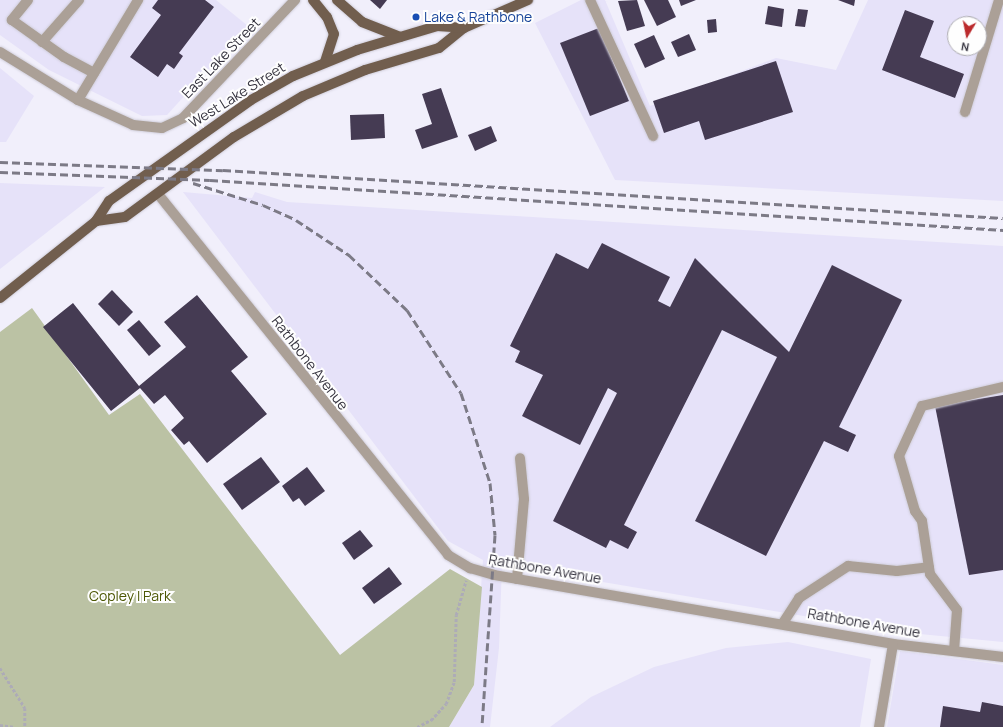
<!DOCTYPE html>
<style>
body{margin:0}
#map{position:relative;width:1003px;height:727px;overflow:hidden;background:#f1effb;font-family:Manrope,sans-serif}
div>[style]{position:absolute}
.built>*{inset:0;background:#e6e2f9}
.green>*{inset:0;background:#bbc2a4}
.building>*{inset:0;background:#453b53}
.path>*{height:2.5px;margin-top:-1.25px;transform-origin:0;background:repeating-linear-gradient(90deg,#adabb7 0 3px,transparent 0 5px)}
.roads{filter:drop-shadow(0 0 1px #cfcdd9) drop-shadow(0 0 1px #cfcdd9)}
.lane>*{height:10px;margin:-5px;padding:0 5px;transform-origin:5px;border-radius:5px;background:#aba097}
.street>*{height:10px;margin:-5px;padding:0 5px;transform-origin:5px;border-radius:5px;background:#aba097}
.primary>*{height:10px;margin:-5px;padding:0 5px;transform-origin:5px;border-radius:5px;background:#715e4e}
.rail>*{height:3px;margin-top:-1.5px;transform-origin:0;background:repeating-linear-gradient(90deg,#7c7a86 0 8px,transparent 0 12px)}
.dots>*{width:11px;height:11px;translate:-50% -50%;box-sizing:border-box;border:2px solid #fefefe;border-radius:50%}
span{translate:-50% -50%;white-space:nowrap;text-align:center;line-height:1.15;-webkit-text-stroke:4px #fefefe;paint-order:stroke}
.transit-label{font-size:14px;color:#164399}
.left{translate:0 -50%;text-align:left}
.street-label{font-size:14px;color:#34323e}
.park-label{font-size:14px;color:#4c5704}
.north{position:absolute;left:947px;top:16px;width:40px;height:40px;box-sizing:border-box;background:#fefefe;border:1px solid #adacb1;border-radius:50%;rotate:190deg;font-size:11px;font-weight:700;line-height:16px;text-align:center;color:#34323e}
.north::after{content:'';display:block;margin:auto;width:14px;height:18px;background:#bb2b2d;clip-path:polygon(50% 0,100% 100%,50% 72%,0 100%)}
</style>
<div id="map">
<div class="built">
<div style="clip-path:polygon(0 0,216px 0,248px 26px,167px 115px,142px 116px,49px 70px,0 35px)"></div>
<div style="clip-path:polygon(evenodd,581px 0,605px 0,650px 106px,776px 58px,836px 70px,868px 0,1003px 0,1003px 201px,615px 180px,535px 23px,581px 0,955px 24px,979px 24px,979px 48px,955px 48px,955px 24px)"></div>
<div style="clip-path:polygon(0 68px,34px 96px,6px 142px,0 142px)"></div>
<div style="clip-path:polygon(0 183px,105px 187px,0 269px)"></div>
<div style="clip-path:polygon(183px 192px,252px 198px,255px 192px,287px 202px,1003px 246px,1003px 642px,899px 632px,502px 565px,499px 648px,490px 727px,449px 727px,474px 685px,483px 560px,448px 541px)"></div>
<div style="clip-path:polygon(788px 642px,871px 659px,860px 727px,550px 727px,591px 697px,654px 667px,726px 648px)"></div>
<div style="clip-path:polygon(900px 651px,1003px 665px,1003px 727px,887px 727px)"></div>
</div>
<div class="green">
<div style="clip-path:polygon(32px 308px,109px 415px,140px 394px,340px 655px,450px 569px,482px 587px,474px 685px,449px 727px,0 727px,0 332px)"></div>
</div>
<div class="building">
<div style="clip-path:polygon(158px 0,205px 0,214px 7px,179px 53px,183px 56px,174px 69px,167px 64px,158px 77px,130px 57px,161px 15px,152px 8px)"></div>
<div style="clip-path:polygon(370px 0,387px 0,380px 9px)"></div>
<div style="clip-path:polygon(637px 0,645px 26px,627px 31px,618px 1px)"></div>
<div style="clip-path:polygon(644px 0,668px 0,676px 17px,657px 26px)"></div>
<div style="clip-path:polygon(679px 0,696px 0,681px 6px)"></div>
<div style="clip-path:polygon(838px 0,855px 0,854px 6px)"></div>
<div style="clip-path:polygon(768px 6px,784px 9px,782px 27px,765px 24px)"></div>
<div style="clip-path:polygon(798px 9px,808px 10px,805px 27px,795px 26px)"></div>
<div style="clip-path:polygon(905px 10px,934px 21px,920px 57px,964px 74px,955px 98px,882px 70px)"></div>
<div style="clip-path:polygon(716px 19px,717px 32px,708px 33px,707px 20px)"></div>
<div style="clip-path:polygon(599px 28px,629px 101px,590px 116px,560px 43px)"></div>
<div style="clip-path:polygon(689px 34px,696px 50px,678px 57px,671px 42px)"></div>
<div style="clip-path:polygon(654px 35px,665px 59px,645px 68px,634px 44px)"></div>
<div style="clip-path:polygon(776px 61px,793px 112px,705px 140px,699px 121px,664px 133px,653px 101px)"></div>
<div style="clip-path:polygon(441px 88px,458px 137px,422px 149px,415px 130px,432px 124px,422px 94px)"></div>
<div style="clip-path:polygon(384px 114px,385px 138px,351px 140px,350px 115px)"></div>
<div style="clip-path:polygon(491px 126px,497px 141px,475px 151px,468px 135px)"></div>
<div style="clip-path:polygon(602px 243px,670px 277px,658px 301px,670px 307px,695px 258px,789px 352px,832px 265px,902px 300px,839px 427px,856px 435px,848px 452px,824px 441px,766px 556px,695px 521px,777px 357px,722px 330px,624px 525px,637px 532px,628px 549px,610px 540px,606px 548px,553px 521px,617px 393px,608px 388px,580px 445px,522px 416px,543px 375px,515px 362px,520px 351px,510px 346px,556px 253px,588px 269px)"></div>
<div style="clip-path:polygon(112px 290px,133px 312px,119px 326px,98px 304px)"></div>
<div style="clip-path:polygon(197px 295px,248px 357px,231px 371px,267px 414px,207px 463px,189px 441px,184px 445px,171px 430px,184px 418px,165px 395px,154px 404px,140px 388px,111px 411px,43px 327px,73px 303px,139px 386px,186px 347px,164px 322px)"></div>
<div style="clip-path:polygon(139px 320px,161px 346px,149px 356px,127px 330px)"></div>
<div style="clip-path:polygon(1003px 395px,1003px 570px,969px 575px,935px 406px)"></div>
<div style="clip-path:polygon(261px 457px,280px 482px,242px 510px,223px 484px)"></div>
<div style="clip-path:polygon(307px 467px,325px 491px,305px 506px,299px 498px,293px 502px,282px 486px)"></div>
<div style="clip-path:polygon(360px 530px,373px 546px,354px 560px,342px 543px)"></div>
<div style="clip-path:polygon(389px 567px,402px 584px,374px 604px,362px 588px)"></div>
<div style="clip-path:polygon(982px 702px,1003px 706px,1003px 727px,940px 727px,943px 706px,980px 712px)"></div>
</div>
<div class="path">
<div style="left:0;top:668px;width:47px;rotate:58deg"></div>
<div style="left:25px;top:708px;width:19px;rotate:90deg"></div>
<div style="left:0;top:725px;width:15px;rotate:8deg"></div>
<div style="left:417px;top:727px;width:16px;rotate:-27deg"></div>
<div style="left:431px;top:720px;width:22px;rotate:-47deg"></div>
<div style="left:446px;top:704px;width:23px;rotate:-70deg"></div>
<div style="left:454px;top:682px;width:67px;rotate:-88.3deg"></div>
<div style="left:456px;top:615px;width:36px;rotate:-74deg"></div>
</div>
<div class="roads">
<div class="lane">
<div style="left:28px;top:0;width:26px;rotate:129deg"></div>
<div style="left:12px;top:20px;width:64px;rotate:35.4deg"></div>
<div style="left:64px;top:57px;width:34px;rotate:28deg"></div>
<div style="left:590px;top:0;width:150px;rotate:65.1deg"></div>
<div style="left:42px;top:42px;width:56px;rotate:-48.6deg"></div>
<div style="left:78px;top:100px;width:117px;rotate:-59deg"></div>
<div style="left:965px;top:112px;width:117px;rotate:-73.1deg"></div>
<div style="left:517px;top:579px;width:80px;rotate:-85deg"></div>
<div style="left:524px;top:499px;width:41px;rotate:-95.6deg"></div>
<div style="left:783px;top:623px;width:30px;rotate:-57deg"></div>
<div style="left:799px;top:598px;width:59px;rotate:-33.1deg"></div>
<div style="left:848px;top:566px;width:49px;rotate:5.8deg"></div>
<div style="left:897px;top:571px;width:32px;rotate:-7deg"></div>
<div style="left:954px;top:651px;width:41px;rotate:-85.8deg"></div>
<div style="left:957px;top:610px;width:45px;rotate:-126.9deg"></div>
<div style="left:930px;top:574px;width:54px;rotate:-98.6deg"></div>
<div style="left:922px;top:521px;width:12px;rotate:-125deg"></div>
<div style="left:915px;top:511px;width:57px;rotate:-106.2deg"></div>
<div style="left:899px;top:456px;width:55px;rotate:-65.3deg"></div>
<div style="left:922px;top:406px;width:83px;rotate:-13.2deg"></div>
</div>
<div class="street">
<div style="left:0;top:52px;width:92px;rotate:31.6deg"></div>
<div style="left:78px;top:100px;width:60px;rotate:24.4deg"></div>
<div style="left:133px;top:125px;width:29px;rotate:6deg"></div>
<div style="left:162px;top:128px;width:23px;rotate:-25deg"></div>
<div style="left:183px;top:118px;width:163px;rotate:-46.5deg"></div>
<div style="left:158px;top:194px;width:463px;rotate:51.2deg"></div>
<div style="left:448px;top:555px;width:26px;rotate:31deg"></div>
<div style="left:470px;top:568px;width:25px;rotate:16deg"></div>
<div style="left:494px;top:575px;width:405px;rotate:9.8deg"></div>
<div style="left:893px;top:644px;width:111px;rotate:6.7deg"></div>
<div style="left:879px;top:727px;width:84px;rotate:-80.4deg"></div>
</div>
<div class="primary">
<div style="left:313px;top:0;width:22px;rotate:51deg"></div>
<div style="left:327px;top:17px;width:18px;rotate:68deg"></div>
<div style="left:334px;top:34px;width:29px;rotate:108deg"></div>
<div style="left:337px;top:0;width:33px;rotate:41deg"></div>
<div style="left:362px;top:22px;width:41px;rotate:21.5deg"></div>
<div style="left:96px;top:221px;width:29px;rotate:-8deg"></div>
<div style="left:125px;top:217px;width:135px;rotate:-36.3deg"></div>
<div style="left:234px;top:137px;width:80px;rotate:-30.7deg"></div>
<div style="left:303px;top:96px;width:67px;rotate:-22.8deg"></div>
<div style="left:365px;top:70px;width:77px;rotate:-16.6deg"></div>
<div style="left:439px;top:48px;width:32px;rotate:-39deg"></div>
<div style="left:464px;top:28px;width:70px;rotate:-23.6deg"></div>
<div style="left:0;top:298px;width:123px;rotate:-38.7deg"></div>
<div style="left:96px;top:221px;width:24px;rotate:-57deg"></div>
<div style="left:109px;top:201px;width:174px;rotate:-35.4deg"></div>
<div style="left:251px;top:100px;width:48px;rotate:-29.7deg"></div>
<div style="left:293px;top:76px;width:69px;rotate:-22.1deg"></div>
<div style="left:357px;top:50px;width:84px;rotate:-16.7deg"></div>
<div style="left:437px;top:26px;width:27px;rotate:4deg"></div>
</div>
</div>
<div class="rail">
<div style="left:0;top:162px;width:223px;rotate:2.1deg"></div>
<div style="left:223px;top:170px;width:781px;rotate:3.52deg"></div>
<div style="left:0;top:172px;width:210px;rotate:2.2deg"></div>
<div style="left:210px;top:180px;width:795px;rotate:3.61deg"></div>
<div style="left:193px;top:183px;width:73px;rotate:17.4deg"></div>
<div style="left:263px;top:205px;width:36px;rotate:24deg"></div>
<div style="left:296px;top:220px;width:64px;rotate:33.4deg"></div>
<div style="left:349px;top:255px;width:80px;rotate:43.5deg"></div>
<div style="left:407px;top:310px;width:99px;rotate:57deg"></div>
<div style="left:461px;top:393px;width:95px;rotate:72.1deg"></div>
<div style="left:490px;top:483px;width:52px;rotate:84.5deg"></div>
<div style="left:495px;top:535px;width:192px;rotate:93.9deg"></div>
</div>
<div class="dots">
<div style="left:416px;top:17px;background:#1a4fb4"></div>
</div>
<div class="transit-label">
<span class="left" style="left:424px;top:17px">Lake &amp; Rathbone</span>
</div>
<div class="street-label">
<span style="left:221px;top:58px;rotate:-46deg">East Lake Street</span>
<span style="left:237px;top:95px;rotate:-32deg">West Lake Street</span>
<span style="left:310px;top:363px;rotate:52deg">Rathbone Avenue</span>
<span style="left:545px;top:569px;rotate:10deg">Rathbone Avenue</span>
<span style="left:864px;top:623px;rotate:10deg">Rathbone Avenue</span>
</div>
<div class="park-label">
<span style="left:130px;top:596px">Copley I Park</span>
</div>
<div class="north">N</div>
</div>
